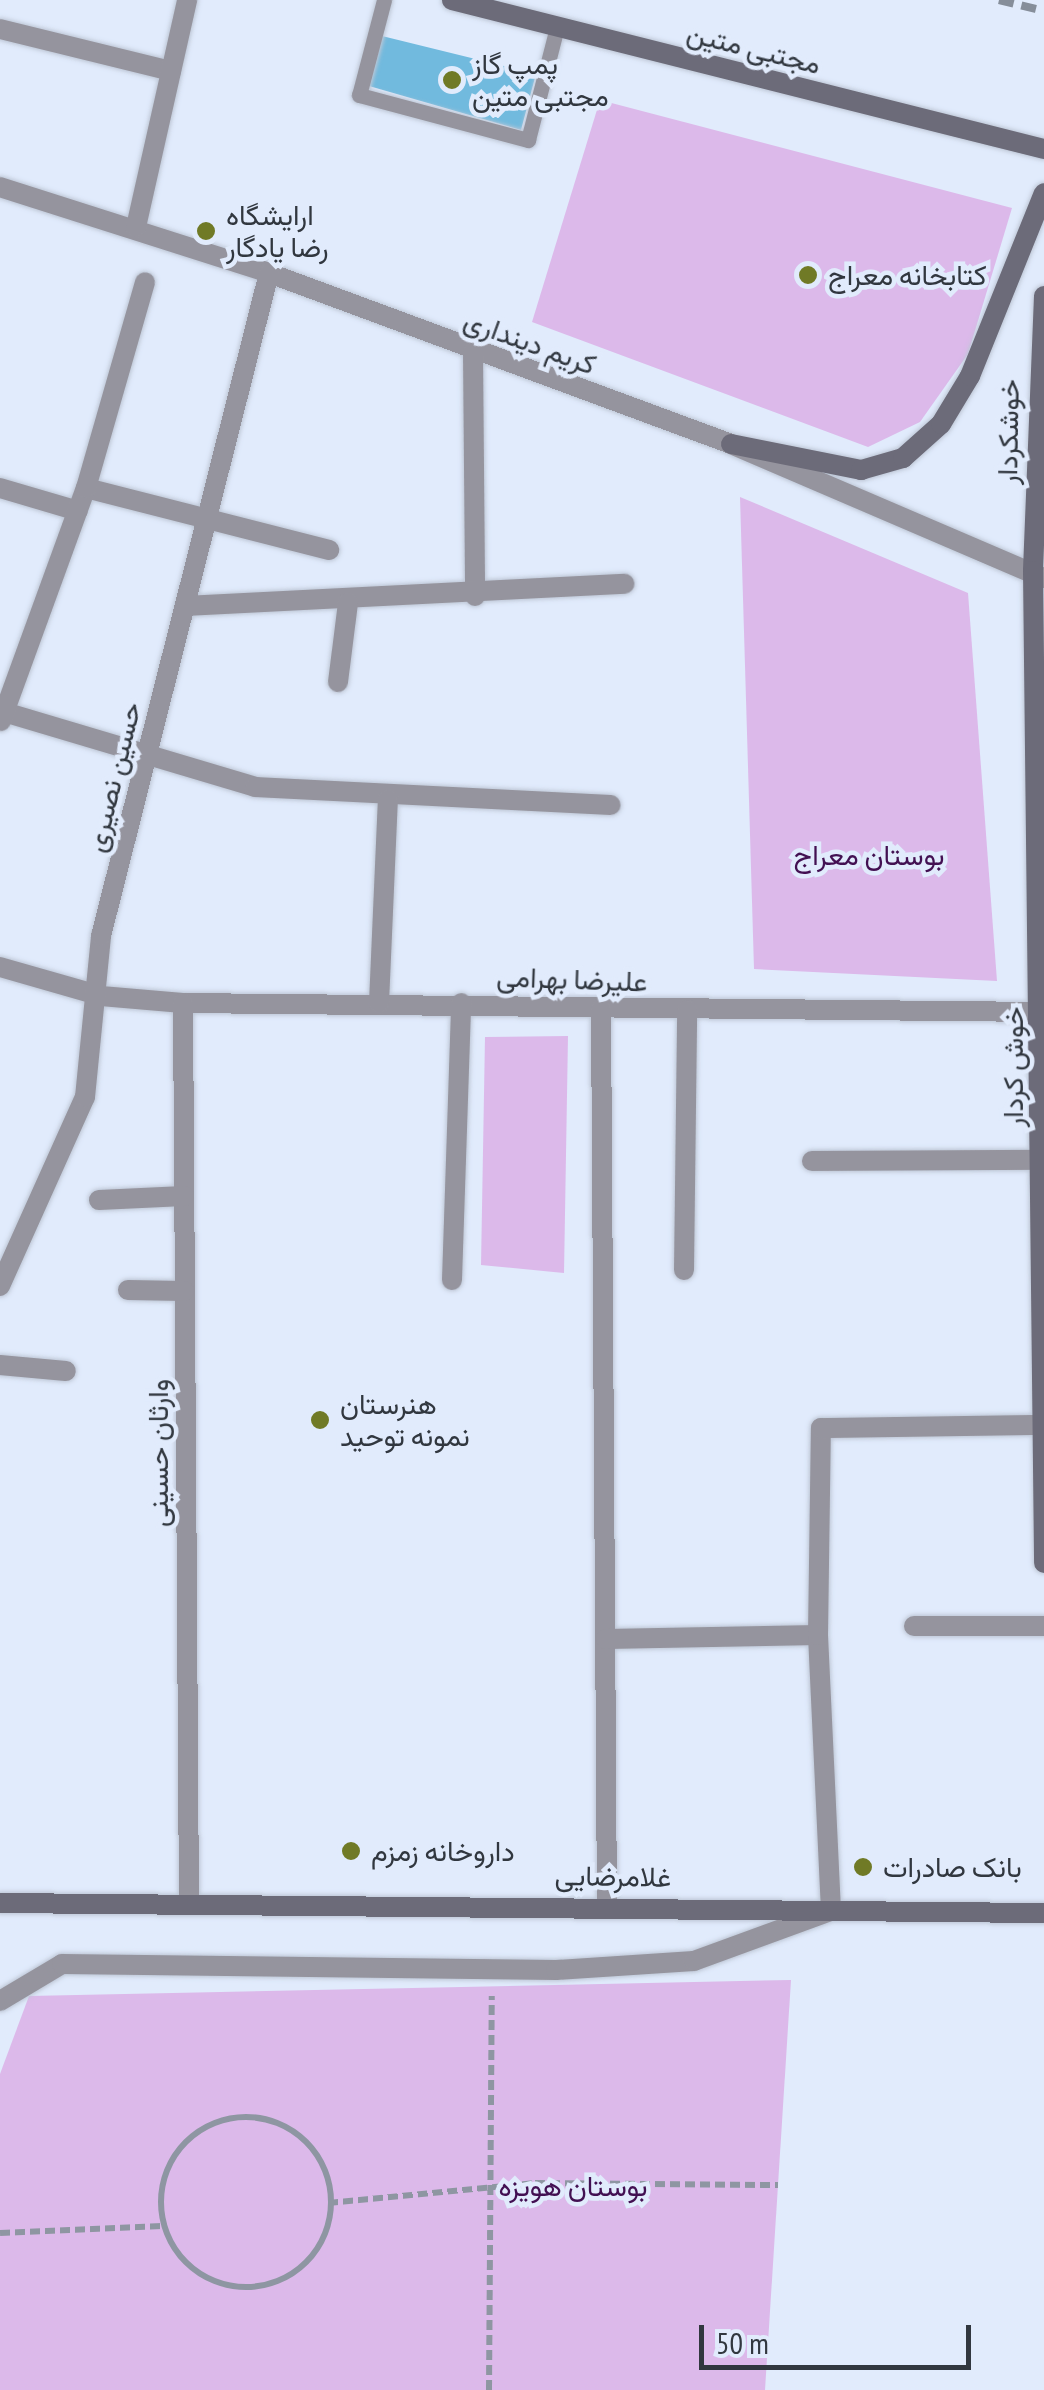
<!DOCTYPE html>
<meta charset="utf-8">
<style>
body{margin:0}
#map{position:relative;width:1044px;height:2390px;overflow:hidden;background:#e1ebfc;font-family:"PT Sans Narrow",Vazirmatn,sans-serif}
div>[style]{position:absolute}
.green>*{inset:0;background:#dcb9ea}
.building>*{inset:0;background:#71bade}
.path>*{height:6px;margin-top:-3px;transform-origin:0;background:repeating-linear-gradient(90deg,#8e96a2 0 10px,transparent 0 15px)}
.path>.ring{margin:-3px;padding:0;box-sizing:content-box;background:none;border:6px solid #8e96a2;border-radius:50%}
.roads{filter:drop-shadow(0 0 2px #bec7d6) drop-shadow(0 0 2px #bec7d6)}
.lane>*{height:15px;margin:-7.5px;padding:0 7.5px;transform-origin:7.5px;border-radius:7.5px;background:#95949e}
.street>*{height:20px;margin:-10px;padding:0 10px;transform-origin:10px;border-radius:10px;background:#95949e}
.secondary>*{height:20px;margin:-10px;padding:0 10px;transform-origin:10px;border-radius:10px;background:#6c6b79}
.rail>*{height:8px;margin-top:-4px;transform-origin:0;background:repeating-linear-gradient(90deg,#868e9a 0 15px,transparent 0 23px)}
.dots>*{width:28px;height:28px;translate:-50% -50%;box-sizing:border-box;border:5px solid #e1ebfc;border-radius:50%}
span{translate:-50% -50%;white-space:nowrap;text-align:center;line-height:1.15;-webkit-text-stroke:9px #e1ebfc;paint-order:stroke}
.street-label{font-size:28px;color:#31373f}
.poi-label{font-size:28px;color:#31373f}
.left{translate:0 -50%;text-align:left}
.park-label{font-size:28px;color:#421052}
.scale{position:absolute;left:699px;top:2325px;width:272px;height:45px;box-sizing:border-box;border:5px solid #31373f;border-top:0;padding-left:12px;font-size:30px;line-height:35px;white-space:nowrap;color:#31373f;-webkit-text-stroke:8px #e1ebfc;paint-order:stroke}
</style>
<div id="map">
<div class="green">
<div style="clip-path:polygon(600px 100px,1012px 208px,968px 354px,920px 422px,868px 447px,532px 322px)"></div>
<div style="clip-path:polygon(740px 497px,968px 593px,997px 981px,754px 969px)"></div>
<div style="clip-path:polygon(568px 1036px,564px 1273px,481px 1265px,485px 1037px)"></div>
<div style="clip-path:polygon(791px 1980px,765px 2390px,0 2390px,0 2074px,29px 1996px)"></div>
</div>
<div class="building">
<div style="clip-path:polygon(382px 36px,536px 74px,521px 130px,369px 86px)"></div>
</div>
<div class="path">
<div class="ring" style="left:161px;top:2117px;width:164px;height:164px"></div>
<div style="left:328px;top:2203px;width:208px;rotate:-5.5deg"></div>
<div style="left:535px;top:2183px;width:243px;rotate:0.5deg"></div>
<div style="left:0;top:2233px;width:162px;rotate:-2.5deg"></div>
<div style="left:489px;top:2390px;width:394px;rotate:-89.6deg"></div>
</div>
<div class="roads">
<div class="lane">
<div style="left:384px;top:0;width:98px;rotate:104.7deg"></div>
<div style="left:359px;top:95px;width:175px;rotate:14.9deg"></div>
<div style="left:528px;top:140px;width:117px;rotate:-75.6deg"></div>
</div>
<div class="street">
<div style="left:0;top:29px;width:176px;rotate:13.8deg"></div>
<div style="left:0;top:187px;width:282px;rotate:17.7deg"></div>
<div style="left:269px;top:273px;width:493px;rotate:20.3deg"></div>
<div style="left:731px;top:444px;width:340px;rotate:23.2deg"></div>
<div style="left:136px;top:227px;width:233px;rotate:-77.3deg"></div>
<div style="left:473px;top:352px;width:244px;rotate:89.5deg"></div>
<div style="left:0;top:488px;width:81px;rotate:16.4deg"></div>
<div style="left:86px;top:488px;width:251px;rotate:14.3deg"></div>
<div style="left:185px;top:606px;width:440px;rotate:-2.9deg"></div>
<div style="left:338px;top:682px;width:80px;rotate:-82.8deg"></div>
<div style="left:4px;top:712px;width:262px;rotate:16.6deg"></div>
<div style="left:255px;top:787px;width:356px;rotate:2.9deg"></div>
<div style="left:1px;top:721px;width:248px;rotate:-70deg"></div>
<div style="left:86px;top:488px;width:214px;rotate:-74deg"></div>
<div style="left:0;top:967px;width:105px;rotate:16deg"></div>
<div style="left:101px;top:996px;width:82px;rotate:4.9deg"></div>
<div style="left:183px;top:1003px;width:858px;rotate:0.6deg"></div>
<div style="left:183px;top:1003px;width:899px;rotate:89.62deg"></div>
<div style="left:379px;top:1003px;width:204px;rotate:-87.5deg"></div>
<div style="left:601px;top:1009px;width:894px;rotate:89.62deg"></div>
<div style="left:812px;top:1161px;width:229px;rotate:-0.3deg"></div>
<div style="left:99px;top:1200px;width:85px;rotate:-2.7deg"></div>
<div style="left:684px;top:1270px;width:260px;rotate:-89.3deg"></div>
<div style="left:452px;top:1280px;width:277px;rotate:-88.1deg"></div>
<div style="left:0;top:1286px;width:207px;rotate:-65.8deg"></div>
<div style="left:85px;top:1097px;width:162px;rotate:-84.3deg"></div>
<div style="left:101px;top:936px;width:684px;rotate:-75.78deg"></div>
<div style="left:128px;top:1290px;width:56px;rotate:1deg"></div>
<div style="left:0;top:1365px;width:66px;rotate:5.2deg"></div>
<div style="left:914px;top:1626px;width:130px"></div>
<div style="left:606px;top:1639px;width:212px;rotate:-1.1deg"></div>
<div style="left:0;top:2001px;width:72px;rotate:-30.8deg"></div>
<div style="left:62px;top:1964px;width:494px;rotate:0.7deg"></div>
<div style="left:556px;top:1970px;width:138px;rotate:-3.7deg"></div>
<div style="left:694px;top:1961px;width:146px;rotate:-20.1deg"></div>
<div style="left:831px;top:1911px;width:276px;rotate:-92.7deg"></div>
<div style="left:818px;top:1635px;width:207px;rotate:-89.2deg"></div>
<div style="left:821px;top:1428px;width:219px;rotate:-0.8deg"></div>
</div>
<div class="secondary">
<div style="left:452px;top:0;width:610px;rotate:14.13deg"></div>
<div style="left:1044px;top:296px;width:275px;rotate:92.3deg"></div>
<div style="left:1033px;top:571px;width:992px;rotate:89.36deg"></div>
<div style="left:731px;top:444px;width:133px;rotate:11.3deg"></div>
<div style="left:861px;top:470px;width:44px;rotate:-15.9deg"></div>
<div style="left:903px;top:458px;width:51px;rotate:-41.8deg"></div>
<div style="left:941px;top:424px;width:56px;rotate:-58.9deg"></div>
<div style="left:970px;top:376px;width:197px;rotate:-68deg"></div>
<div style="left:0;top:1903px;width:1044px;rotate:0.55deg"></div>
</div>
</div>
<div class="rail">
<div style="left:999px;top:0;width:46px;rotate:13.7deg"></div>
</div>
<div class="dots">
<div style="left:452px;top:80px;background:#707a26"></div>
<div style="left:206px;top:231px;background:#707a26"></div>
<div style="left:808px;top:275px;background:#707a26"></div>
<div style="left:320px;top:1420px;background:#707a26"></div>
<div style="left:351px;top:1851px;background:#707a26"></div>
<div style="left:863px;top:1867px;background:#707a26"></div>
</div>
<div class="street-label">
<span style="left:754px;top:48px;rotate:14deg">مجتبی متین</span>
<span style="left:530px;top:342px;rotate:20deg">کریم دینداری</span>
<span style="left:1008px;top:432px;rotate:-89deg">خوشکردار</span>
<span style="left:113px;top:777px;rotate:-76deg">حسین نصیری</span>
<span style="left:572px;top:979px;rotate:2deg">علیرضا بهرامی</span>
<span style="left:1013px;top:1067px;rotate:-90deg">خوش کردار</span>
<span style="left:158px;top:1453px;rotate:-90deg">وارثان حسینی</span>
<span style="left:613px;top:1876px;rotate:1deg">غلامرضایی</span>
</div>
<div class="poi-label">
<span class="left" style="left:472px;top:80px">پمپ گاز<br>مجتبی متین</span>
<span class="left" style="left:226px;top:231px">ارایشگاه<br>رضا یادگار</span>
<span class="left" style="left:828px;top:275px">کتابخانه معراج</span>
<span class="left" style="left:340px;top:1420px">هنرستان<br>نمونه توحید</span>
<span class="left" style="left:371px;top:1851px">داروخانه زمزم</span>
<span class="left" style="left:883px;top:1867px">بانک صادرات</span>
</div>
<div class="park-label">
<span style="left:869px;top:855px">بوستان معراج</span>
<span style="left:573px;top:2186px">بوستان هویزه</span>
</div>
<div class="scale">50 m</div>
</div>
